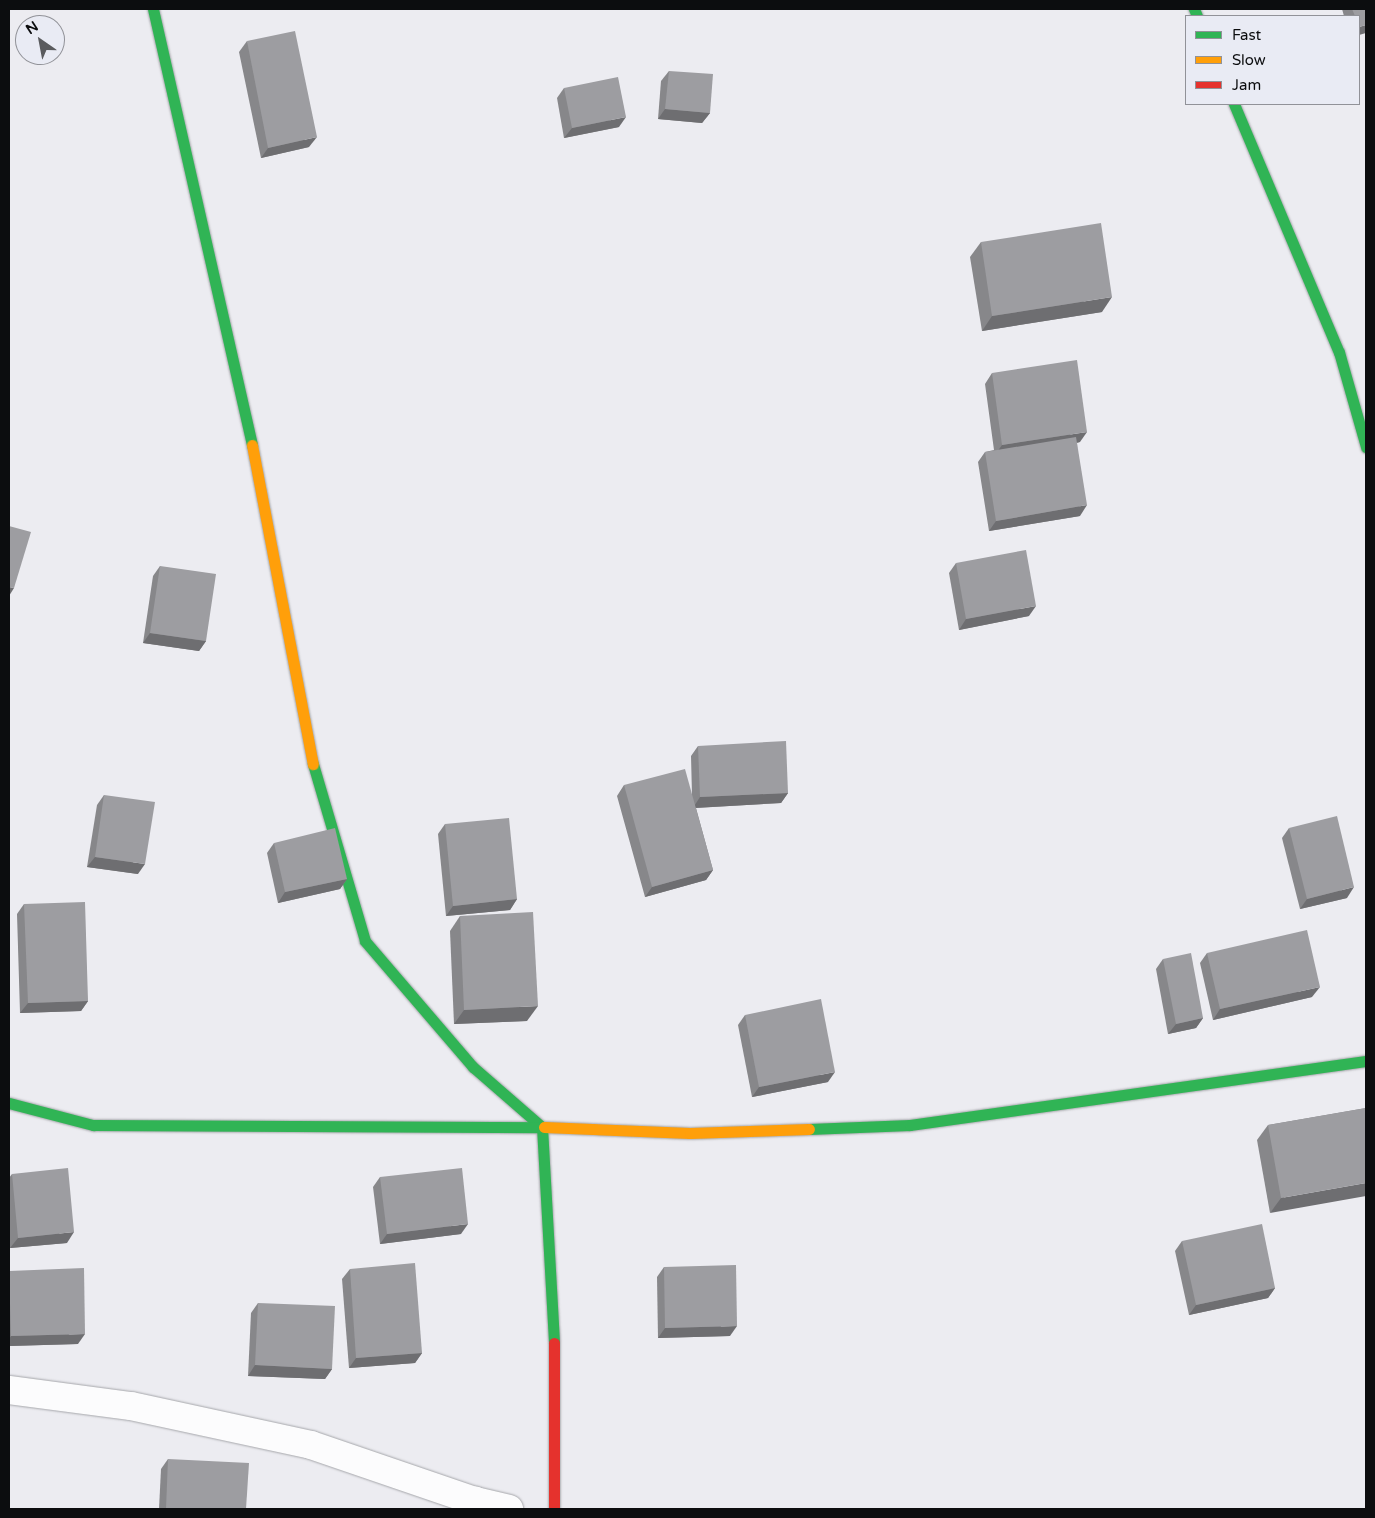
<!DOCTYPE html>
<style>
body{margin:0}
#map{position:relative;width:1375px;height:1518px;overflow:hidden;background:#ececf1;font-family:"Varela Round",sans-serif}
div>[style]{position:absolute}
.roads{filter:drop-shadow(0 0 1px #a6a7ab) drop-shadow(0 0 1px #a6a7ab)}
.street>*{height:28px;margin:-14px;padding:0 14px;transform-origin:14px;border-radius:14px;background:#fcfcfd}
.fast>*{height:11px;margin:-5.5px;padding:0 5.5px;transform-origin:5.5px;border-radius:5.5px;background:#30b455}
.slow>*{height:11px;margin:-5.5px;padding:0 5.5px;transform-origin:5.5px;border-radius:5.5px;background:#ff9f0a}
.jam>*{height:11px;margin:-5.5px;padding:0 5.5px;transform-origin:5.5px;border-radius:5.5px;background:#e5322d}
.wall>*{inset:0;background:#87878a}
.shaded-wall>*{inset:0;background:#6e6e71}
.building>*{inset:0;background:#9d9da1}
span{translate:-50% -50%;white-space:nowrap;text-align:center;line-height:1.15;-webkit-text-stroke:5px #e9ebf4;paint-order:stroke}
.frame{position:absolute;inset:0;border:10px solid #0c0d0f;pointer-events:none}
.legend{position:absolute;left:1185px;top:15px;width:175px;height:90px;box-sizing:border-box;background:#e9ebf4;border:1px solid #919298;margin:0;padding:6px 9px;list-style:none;font-size:15px;color:#0c0d0f}
.legend li{display:flex;align-items:center;gap:10px;height:25px}
.legend b{width:25px;border:1px solid #919298}
.north{position:absolute;left:15px;top:15px;width:50px;height:50px;box-sizing:border-box;background:#e9ebf4;border:1px solid #919298;border-radius:50%;rotate:327deg;font-size:14px;font-weight:700;line-height:20px;text-align:center;color:#0c0d0f}
.north::after{content:'';display:block;margin:auto;width:18px;height:22px;background:#5a5b5e;clip-path:polygon(50% 0,100% 100%,50% 72%,0 100%)}
</style>
<div id="map">
<div class="roads">
<div class="street">
<div style="left:9px;top:1390px;width:123px;rotate:7.5deg"></div>
<div style="left:131px;top:1406px;width:184px;rotate:12.2deg"></div>
<div style="left:311px;top:1445px;width:173px;rotate:18.9deg"></div>
<div style="left:472px;top:1509px;width:9px;rotate:-69deg"></div>
<div style="left:475px;top:1501px;width:35px;rotate:13deg"></div>
</div>
<div class="fast">
<div style="left:153px;top:9px;width:447px;rotate:77.2deg"></div>
<div style="left:1194px;top:9px;width:8px;rotate:67deg"></div>
<div style="left:1234px;top:104px;width:269px;rotate:67.1deg"></div>
<div style="left:1339px;top:352px;width:99px;rotate:74.1deg"></div>
<div style="left:313px;top:764px;width:184px;rotate:73.6deg"></div>
<div style="left:365px;top:941px;width:166px;rotate:49.4deg"></div>
<div style="left:473px;top:1067px;width:91px;rotate:41deg"></div>
<div style="left:542px;top:1127px;width:216px;rotate:86.8deg"></div>
<div style="left:9px;top:1103px;width:87px;rotate:14.7deg"></div>
<div style="left:93px;top:1125px;width:451px;rotate:0.3deg"></div>
<div style="left:809px;top:1129px;width:101px;rotate:-2.3deg"></div>
<div style="left:910px;top:1125px;width:460px;rotate:-8deg"></div>
</div>
<div class="slow">
<div style="left:252px;top:445px;width:325px;rotate:79.2deg"></div>
<div style="left:544px;top:1127px;width:146px;rotate:2.4deg"></div>
<div style="left:690px;top:1133px;width:119px;rotate:-1.9deg"></div>
</div>
<div class="jam">
<div style="left:554px;top:1343px;width:166px;rotate:90deg"></div>
</div>
</div>
<div class="wall">
<div style="clip-path:polygon(1342px 9px,1366px 9px,1359px 16px,1344px 16px)"></div>
<div style="clip-path:polygon(247px 41px,309px 147px,261px 158px,239px 52px)"></div>
<div style="clip-path:polygon(669px 71px,710px 113px,702px 123px,658px 119px,661px 81px)"></div>
<div style="clip-path:polygon(564px 88px,619px 127px,564px 138px,557px 98px)"></div>
<div style="clip-path:polygon(981px 242px,1102px 312px,982px 331px,970px 257px)"></div>
<div style="clip-path:polygon(992px 373px,1080px 442px,1077px 443px,1080px 516px,989px 531px,978px 462px,985px 452px,994px 450px,985px 384px)"></div>
<div style="clip-path:polygon(956px 563px,1029px 616px,959px 630px,949px 573px)"></div>
<div style="clip-path:polygon(160px 566px,206px 641px,199px 651px,143px 643px,153px 576px)"></div>
<div style="clip-path:polygon(698px 746px,788px 793px,781px 803px,696px 808px,713px 870px,706px 880px,645px 897px,617px 796px,624px 785px,692px 795px,691px 756px)"></div>
<div style="clip-path:polygon(104px 795px,138px 874px,87px 867px,97px 805px)"></div>
<div style="clip-path:polygon(445px 824px,517px 899px,510px 910px,446px 916px,438px 834px)"></div>
<div style="clip-path:polygon(1289px 828px,1347px 898px,1300px 909px,1282px 838px)"></div>
<div style="clip-path:polygon(274px 843px,347px 879px,340px 889px,278px 903px,267px 853px)"></div>
<div style="clip-path:polygon(24px 904px,88px 1001px,81px 1011px,20px 1013px,17px 914px)"></div>
<div style="clip-path:polygon(460px 916px,527px 1021px,454px 1024px,450px 931px)"></div>
<div style="clip-path:polygon(1207px 953px,1312px 997px,1213px 1020px,1200px 963px)"></div>
<div style="clip-path:polygon(1163px 959px,1203px 1018px,1196px 1028px,1168px 1034px,1156px 969px)"></div>
<div style="clip-path:polygon(745px 1015px,828px 1082px,752px 1097px,738px 1025px)"></div>
<div style="clip-path:polygon(1366px 1108px,1270px 1213px,1257px 1140px,1268px 1125px)"></div>
<div style="clip-path:polygon(12px 1174px,67px 1243px,10px 1248px,9px 1228px,9px 1178px)"></div>
<div style="clip-path:polygon(380px 1177px,461px 1234px,380px 1244px,373px 1187px)"></div>
<div style="clip-path:polygon(1182px 1241px,1275px 1288px,1268px 1298px,1189px 1315px,1175px 1251px)"></div>
<div style="clip-path:polygon(664px 1267px,730px 1336px,658px 1338px,657px 1277px)"></div>
<div style="clip-path:polygon(350px 1269px,422px 1353px,415px 1363px,349px 1368px,342px 1279px)"></div>
<div style="clip-path:polygon(9px 1271px,78px 1344px,9px 1346px)"></div>
<div style="clip-path:polygon(258px 1303px,332px 1369px,325px 1379px,248px 1376px,251px 1313px)"></div>
<div style="clip-path:polygon(168px 1459px,246px 1509px,159px 1509px,161px 1469px)"></div>
</div>
<div class="shaded-wall">
<div style="clip-path:polygon(1366px 25px,1366px 33px,1359px 35px,1359px 27px)"></div>
<div style="clip-path:polygon(665px 109px,710px 113px,702px 123px,658px 119px)"></div>
<div style="clip-path:polygon(626px 117px,619px 127px,564px 138px,572px 128px)"></div>
<div style="clip-path:polygon(317px 137px,309px 147px,261px 158px,268px 148px)"></div>
<div style="clip-path:polygon(1112px 297px,1102px 312px,982px 331px,992px 316px)"></div>
<div style="clip-path:polygon(1087px 432px,1080px 442px,995px 455px,1002px 445px)"></div>
<div style="clip-path:polygon(1087px 505px,1080px 516px,989px 531px,996px 521px)"></div>
<div style="clip-path:polygon(9px 587px,14px 588px,9px 596px)"></div>
<div style="clip-path:polygon(1036px 606px,1029px 616px,959px 630px,966px 619px)"></div>
<div style="clip-path:polygon(150px 633px,206px 641px,199px 651px,143px 643px)"></div>
<div style="clip-path:polygon(788px 793px,781px 803px,693px 808px,700px 797px)"></div>
<div style="clip-path:polygon(95px 857px,145px 864px,138px 874px,87px 867px)"></div>
<div style="clip-path:polygon(713px 870px,706px 880px,645px 897px,652px 887px)"></div>
<div style="clip-path:polygon(347px 879px,340px 889px,278px 903px,285px 892px)"></div>
<div style="clip-path:polygon(1354px 887px,1347px 898px,1300px 909px,1307px 899px)"></div>
<div style="clip-path:polygon(517px 899px,510px 910px,446px 916px,453px 906px)"></div>
<div style="clip-path:polygon(1320px 987px,1312px 997px,1213px 1020px,1220px 1009px)"></div>
<div style="clip-path:polygon(88px 1001px,81px 1011px,20px 1013px,28px 1003px)"></div>
<div style="clip-path:polygon(538px 1006px,527px 1021px,454px 1024px,464px 1010px)"></div>
<div style="clip-path:polygon(1203px 1018px,1196px 1028px,1168px 1034px,1176px 1024px)"></div>
<div style="clip-path:polygon(835px 1072px,828px 1082px,752px 1097px,759px 1087px)"></div>
<div style="clip-path:polygon(1366px 1183px,1366px 1196px,1270px 1213px,1281px 1198px)"></div>
<div style="clip-path:polygon(468px 1224px,461px 1234px,380px 1244px,387px 1234px)"></div>
<div style="clip-path:polygon(74px 1232px,67px 1243px,10px 1248px,18px 1238px)"></div>
<div style="clip-path:polygon(1275px 1288px,1268px 1298px,1189px 1315px,1196px 1305px)"></div>
<div style="clip-path:polygon(737px 1326px,730px 1336px,658px 1338px,665px 1328px)"></div>
<div style="clip-path:polygon(85px 1334px,78px 1344px,9px 1346px,9px 1339px,11px 1336px)"></div>
<div style="clip-path:polygon(422px 1353px,415px 1363px,349px 1368px,356px 1358px)"></div>
<div style="clip-path:polygon(255px 1365px,332px 1369px,325px 1379px,248px 1376px)"></div>
</div>
<div class="building">
<div style="clip-path:polygon(1352px 9px,1366px 9px,1366px 25px,1359px 27px,1359px 16px,1355px 16px)"></div>
<div style="clip-path:polygon(295px 31px,317px 137px,268px 148px,247px 41px)"></div>
<div style="clip-path:polygon(669px 71px,713px 74px,710px 113px,665px 109px)"></div>
<div style="clip-path:polygon(618px 77px,626px 117px,572px 128px,564px 88px)"></div>
<div style="clip-path:polygon(1101px 223px,1112px 297px,992px 316px,981px 242px)"></div>
<div style="clip-path:polygon(1077px 360px,1087px 432px,1002px 445px,992px 373px)"></div>
<div style="clip-path:polygon(1076px 437px,1087px 505px,996px 521px,985px 452px)"></div>
<div style="clip-path:polygon(9px 526px,31px 532px,14px 588px,9px 587px)"></div>
<div style="clip-path:polygon(1026px 550px,1036px 606px,966px 619px,956px 563px)"></div>
<div style="clip-path:polygon(160px 566px,216px 574px,206px 641px,150px 633px)"></div>
<div style="clip-path:polygon(786px 741px,788px 793px,700px 797px,698px 746px)"></div>
<div style="clip-path:polygon(685px 769px,713px 870px,652px 887px,624px 785px)"></div>
<div style="clip-path:polygon(104px 795px,155px 802px,145px 864px,95px 857px)"></div>
<div style="clip-path:polygon(1337px 816px,1354px 887px,1307px 899px,1289px 828px)"></div>
<div style="clip-path:polygon(509px 818px,517px 899px,453px 906px,445px 824px)"></div>
<div style="clip-path:polygon(335px 828px,347px 879px,285px 892px,274px 843px)"></div>
<div style="clip-path:polygon(85px 902px,88px 1001px,28px 1003px,24px 904px)"></div>
<div style="clip-path:polygon(533px 912px,538px 1006px,464px 1010px,460px 916px)"></div>
<div style="clip-path:polygon(1307px 930px,1320px 987px,1220px 1009px,1207px 953px)"></div>
<div style="clip-path:polygon(1191px 953px,1203px 1018px,1176px 1024px,1163px 959px)"></div>
<div style="clip-path:polygon(821px 999px,835px 1072px,759px 1087px,745px 1015px)"></div>
<div style="clip-path:polygon(1366px 1108px,1366px 1183px,1281px 1198px,1268px 1125px)"></div>
<div style="clip-path:polygon(68px 1168px,74px 1232px,18px 1238px,12px 1174px)"></div>
<div style="clip-path:polygon(462px 1168px,468px 1224px,387px 1234px,380px 1177px)"></div>
<div style="clip-path:polygon(1262px 1224px,1275px 1288px,1196px 1305px,1182px 1241px)"></div>
<div style="clip-path:polygon(415px 1263px,422px 1353px,356px 1358px,350px 1269px)"></div>
<div style="clip-path:polygon(736px 1265px,737px 1326px,665px 1328px,664px 1267px)"></div>
<div style="clip-path:polygon(84px 1268px,85px 1334px,11px 1336px,9px 1271px)"></div>
<div style="clip-path:polygon(258px 1303px,335px 1306px,332px 1369px,255px 1365px)"></div>
<div style="clip-path:polygon(168px 1459px,249px 1463px,246px 1509px,166px 1509px)"></div>
</div>
<div class="frame"></div>
<ul class="legend">
<li><b style="height:6px;background:#30b455"></b>Fast</li>
<li><b style="height:6px;background:#ff9f0a"></b>Slow</li>
<li><b style="height:6px;background:#e5322d"></b>Jam</li>
</ul>
<div class="north">N</div>
</div>
